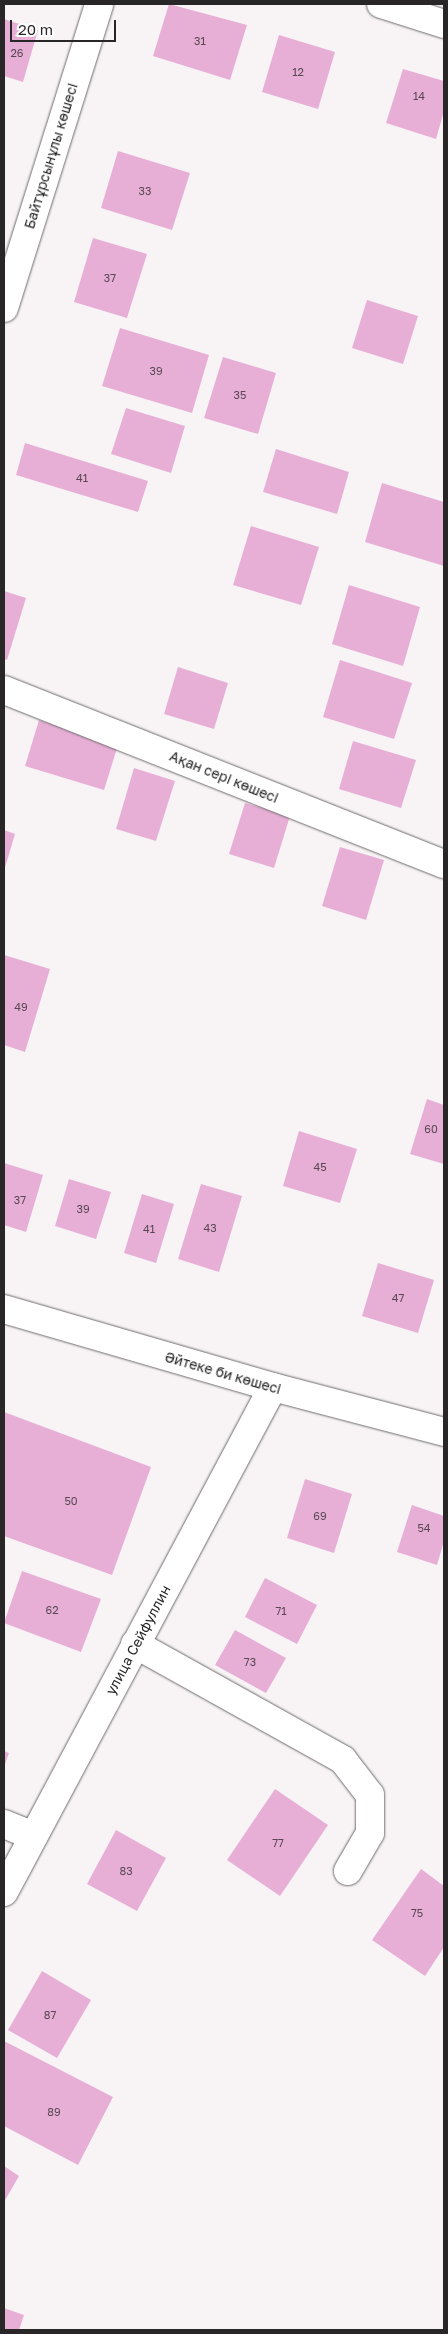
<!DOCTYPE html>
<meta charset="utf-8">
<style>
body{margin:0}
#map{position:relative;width:448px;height:2334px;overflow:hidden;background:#f8f4f6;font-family:"Golos Text",sans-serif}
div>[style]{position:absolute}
.building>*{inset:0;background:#e7afd6}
.roads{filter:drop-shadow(0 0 1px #6e6b6d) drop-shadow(0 0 1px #6e6b6d)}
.minor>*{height:28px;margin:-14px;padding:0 14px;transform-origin:14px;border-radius:14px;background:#fff}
span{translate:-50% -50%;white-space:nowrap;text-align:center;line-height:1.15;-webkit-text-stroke:5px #fff;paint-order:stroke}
.number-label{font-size:11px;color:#584853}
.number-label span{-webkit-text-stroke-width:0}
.street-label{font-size:14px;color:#282627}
.frame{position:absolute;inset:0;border:5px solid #282627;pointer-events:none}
.scale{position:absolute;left:10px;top:20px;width:106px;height:22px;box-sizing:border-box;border:2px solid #282627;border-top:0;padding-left:6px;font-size:15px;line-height:18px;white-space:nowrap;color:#282627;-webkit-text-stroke:4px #fff;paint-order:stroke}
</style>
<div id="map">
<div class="building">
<div style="clip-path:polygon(169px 4px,247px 25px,230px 80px,153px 56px)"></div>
<div style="clip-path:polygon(4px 19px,38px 30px,23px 82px,4px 76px)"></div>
<div style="clip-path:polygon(279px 35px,335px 52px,318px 109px,262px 92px)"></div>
<div style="clip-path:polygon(403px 69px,444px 81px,444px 111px,436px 139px,386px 123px)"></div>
<div style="clip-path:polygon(118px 151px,190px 173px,172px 230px,101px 208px)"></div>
<div style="clip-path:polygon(93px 238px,147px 254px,127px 318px,74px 302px)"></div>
<div style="clip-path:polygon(367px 300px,418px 316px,403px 364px,352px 348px)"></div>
<div style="clip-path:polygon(120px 328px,209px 355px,192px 413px,102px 386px)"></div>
<div style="clip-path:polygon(223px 357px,276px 373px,258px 434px,204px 418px)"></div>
<div style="clip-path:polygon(126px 408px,185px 426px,171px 473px,111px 454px)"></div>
<div style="clip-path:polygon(25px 443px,148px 481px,138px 512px,16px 475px)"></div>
<div style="clip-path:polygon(276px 449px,349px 472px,337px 514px,263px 492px)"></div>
<div style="clip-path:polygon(382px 483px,444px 502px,444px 566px,365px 542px)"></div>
<div style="clip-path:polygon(251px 526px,319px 547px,301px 605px,233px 585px)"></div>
<div style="clip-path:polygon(349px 585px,420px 607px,403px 666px,332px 644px)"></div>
<div style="clip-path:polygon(4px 591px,26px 598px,7px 660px,4px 659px)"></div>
<div style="clip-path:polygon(340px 660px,412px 683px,394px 739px,323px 717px)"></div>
<div style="clip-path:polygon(178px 667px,228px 683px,214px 729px,164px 714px)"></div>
<div style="clip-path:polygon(39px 720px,118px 745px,104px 790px,25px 766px)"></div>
<div style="clip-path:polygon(353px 741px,416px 760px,401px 808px,339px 789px)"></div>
<div style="clip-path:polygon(134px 768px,175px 781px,156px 841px,116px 829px)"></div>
<div style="clip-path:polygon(245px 803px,290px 816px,274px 868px,229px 854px)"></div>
<div style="clip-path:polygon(4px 830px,15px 834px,4px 871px)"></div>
<div style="clip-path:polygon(340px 847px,384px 860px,366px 920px,322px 906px)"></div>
<div style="clip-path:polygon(4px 955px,50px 969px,25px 1052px,4px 1045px)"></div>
<div style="clip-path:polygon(427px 1099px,444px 1105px,444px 1164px,410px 1154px)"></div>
<div style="clip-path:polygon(299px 1131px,357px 1149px,340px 1203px,283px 1186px)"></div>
<div style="clip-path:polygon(4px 1163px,43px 1175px,26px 1232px,4px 1225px)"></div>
<div style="clip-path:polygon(69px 1179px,111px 1192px,96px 1239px,55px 1226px)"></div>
<div style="clip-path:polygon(201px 1184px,242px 1196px,219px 1272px,178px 1259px)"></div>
<div style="clip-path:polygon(142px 1194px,174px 1204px,156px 1263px,124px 1253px)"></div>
<div style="clip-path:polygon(378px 1263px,434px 1280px,418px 1333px,362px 1316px)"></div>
<div style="clip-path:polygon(4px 1412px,151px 1467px,112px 1575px,4px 1536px)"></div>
<div style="clip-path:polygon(305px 1479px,352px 1494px,334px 1553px,287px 1538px)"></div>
<div style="clip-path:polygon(412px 1505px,444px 1516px,444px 1541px,437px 1565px,397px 1552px)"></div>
<div style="clip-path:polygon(22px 1571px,101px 1599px,81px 1652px,4px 1623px)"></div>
<div style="clip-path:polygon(265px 1578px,317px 1605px,297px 1644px,245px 1617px)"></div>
<div style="clip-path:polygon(235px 1630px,286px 1658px,266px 1693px,215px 1665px)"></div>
<div style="clip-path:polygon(4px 1751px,9px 1753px,4px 1767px)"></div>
<div style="clip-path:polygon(275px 1789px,328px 1825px,280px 1896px,227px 1860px)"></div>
<div style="clip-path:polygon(116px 1830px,166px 1858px,137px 1911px,87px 1884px)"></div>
<div style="clip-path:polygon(421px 1869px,444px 1886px,444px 1947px,425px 1976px,372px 1940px)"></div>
<div style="clip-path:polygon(42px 1971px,91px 2000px,57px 2058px,8px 2030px)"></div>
<div style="clip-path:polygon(4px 2041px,113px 2097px,78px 2165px,4px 2126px)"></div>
<div style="clip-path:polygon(4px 2166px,19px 2176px,4px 2202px)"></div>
<div style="clip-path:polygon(4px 2308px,24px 2315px,19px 2330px,4px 2330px)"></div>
</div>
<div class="roads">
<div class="minor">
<div style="left:381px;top:4px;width:66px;rotate:17.6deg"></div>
<div style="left:4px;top:308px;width:318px;rotate:-72.6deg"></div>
<div style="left:4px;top:690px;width:473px;rotate:21.6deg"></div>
<div style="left:4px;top:1309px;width:280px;rotate:16.2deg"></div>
<div style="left:273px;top:1387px;width:177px;rotate:14.7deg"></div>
<div style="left:135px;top:1644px;width:238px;rotate:29.1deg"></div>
<div style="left:343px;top:1760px;width:44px;rotate:52.4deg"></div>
<div style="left:370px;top:1795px;width:38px;rotate:90deg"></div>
<div style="left:370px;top:1833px;width:44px;rotate:120.1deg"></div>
<div style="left:4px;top:1824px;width:32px;rotate:22deg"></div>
<div style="left:4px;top:1892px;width:572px;rotate:-61.96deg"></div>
</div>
</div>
<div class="number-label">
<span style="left:200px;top:41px">31</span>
<span style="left:17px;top:53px">26</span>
<span style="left:298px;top:72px">12</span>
<span style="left:419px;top:96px">14</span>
<span style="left:145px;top:191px">33</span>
<span style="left:110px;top:278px">37</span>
<span style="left:156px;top:371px">39</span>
<span style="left:240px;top:395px">35</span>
<span style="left:82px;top:478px">41</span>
<span style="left:21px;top:1007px">49</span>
<span style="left:431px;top:1129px">60</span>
<span style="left:320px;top:1167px">45</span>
<span style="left:20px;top:1200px">37</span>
<span style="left:83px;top:1209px">39</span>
<span style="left:210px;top:1228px">43</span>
<span style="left:149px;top:1229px">41</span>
<span style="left:398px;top:1298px">47</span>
<span style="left:71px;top:1501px">50</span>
<span style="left:320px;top:1516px">69</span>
<span style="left:424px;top:1528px">54</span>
<span style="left:52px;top:1610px">62</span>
<span style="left:281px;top:1611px">71</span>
<span style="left:250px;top:1662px">73</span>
<span style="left:278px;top:1843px">77</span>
<span style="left:126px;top:1871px">83</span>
<span style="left:417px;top:1913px">75</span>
<span style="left:50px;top:2015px">87</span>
<span style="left:54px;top:2112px">89</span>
</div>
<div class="street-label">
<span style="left:51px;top:156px;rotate:-73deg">Байтұрсынұлы көшесі</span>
<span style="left:224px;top:777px;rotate:22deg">Ақан сері көшесі</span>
<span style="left:223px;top:1373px;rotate:16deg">Әйтеке би көшесі</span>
<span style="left:138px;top:1640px;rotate:-62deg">улица Сейфуллин</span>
</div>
<div class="frame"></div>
<div class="scale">20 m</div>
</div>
